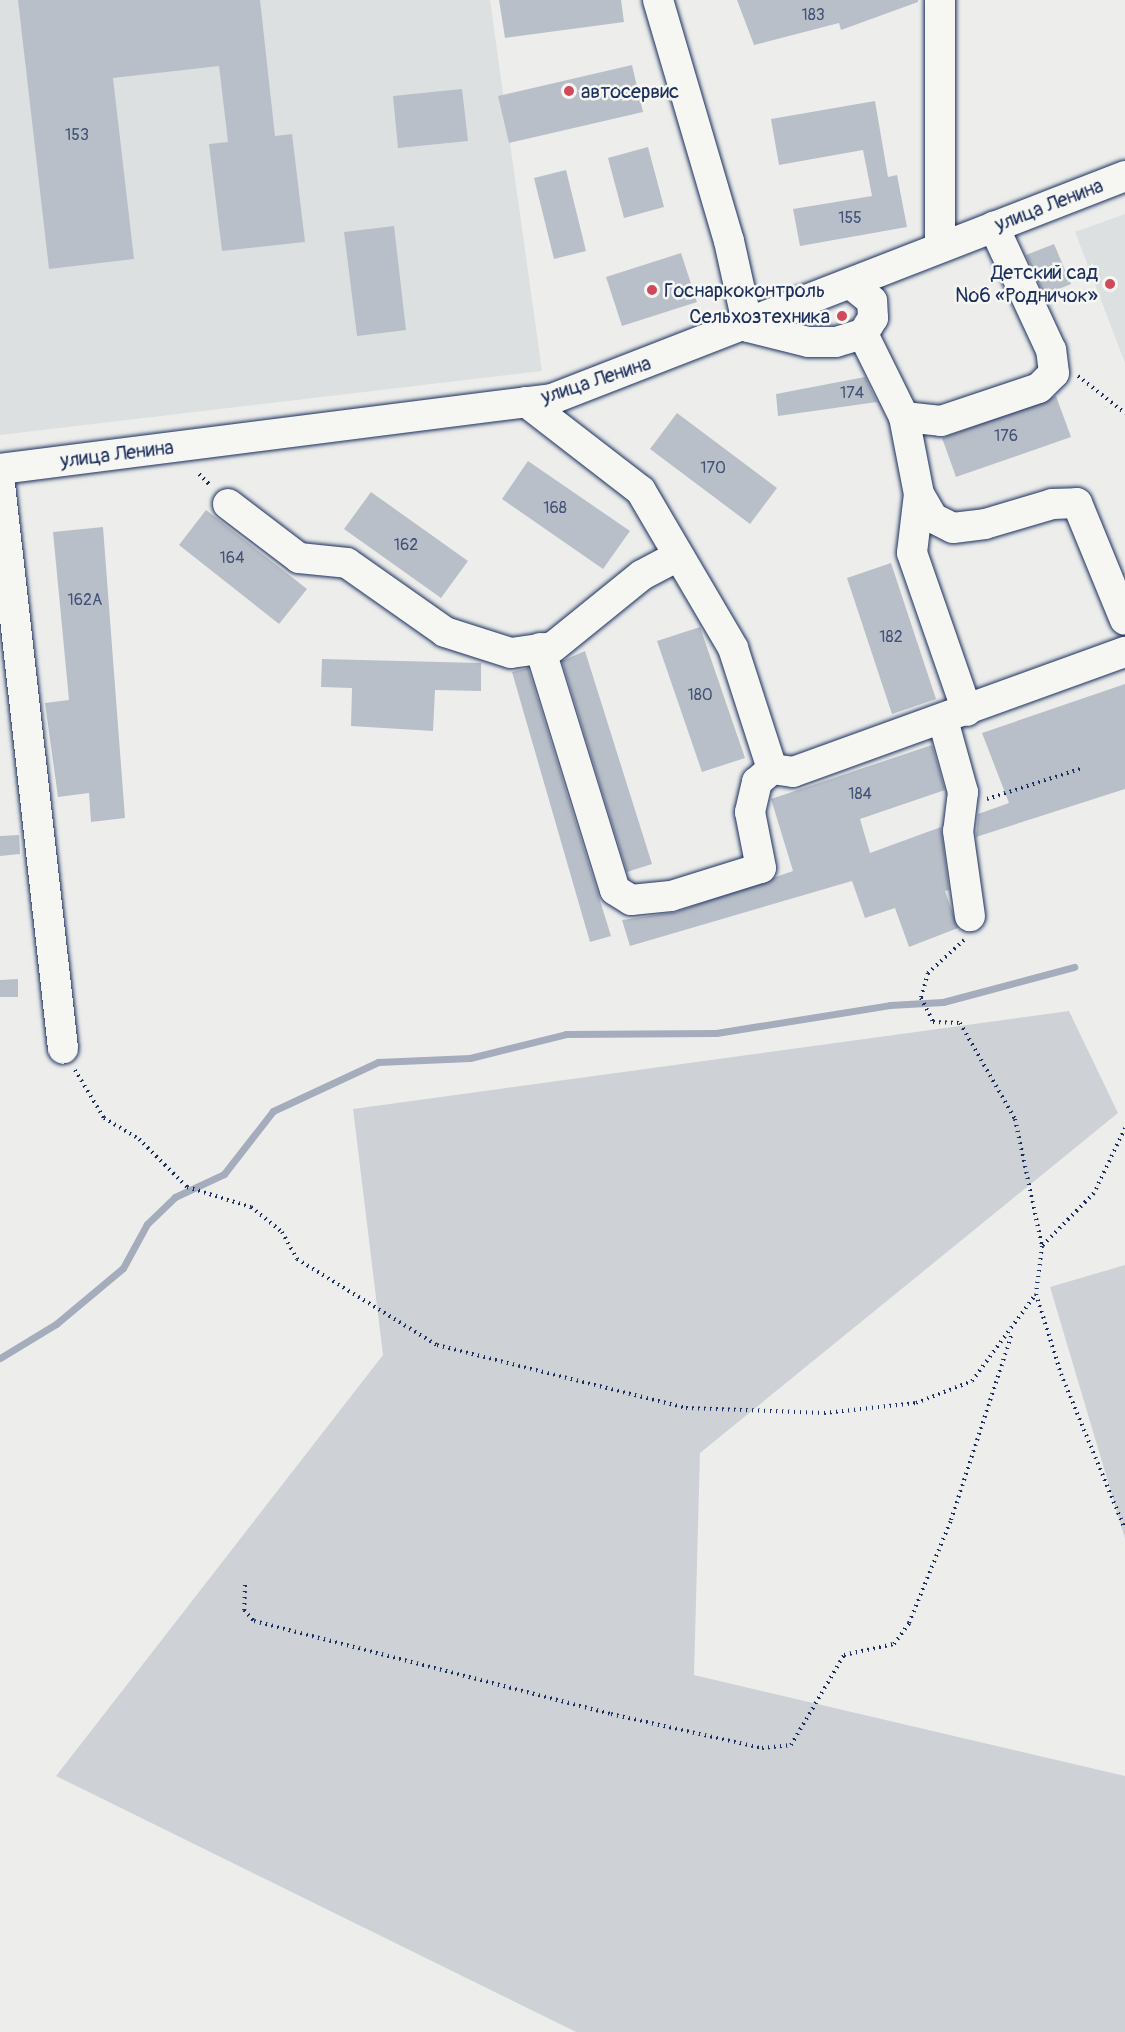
<!DOCTYPE html>
<meta charset="utf-8">
<style>
body{margin:0}
#map{position:relative;width:1125px;height:2032px;overflow:hidden;background:#edeeec;font-family:Pangolin,sans-serif}
div>[style]{position:absolute}
.built>*{inset:0;background:#dde0e1}
.green>*{inset:0;background:#ced2d7}
.stream>*{height:7px;margin:-3.5px;padding:0 3.5px;transform-origin:3.5px;border-radius:3.5px;background:#a5acbc}
.building>*{inset:0;background:#b9bfc8}
.path>*{height:4px;margin-top:-2px;transform-origin:0;background:repeating-linear-gradient(90deg,#1b2f5e 0 1.5px,transparent 0 6px)}
.roads{filter:drop-shadow(0 0 2px #1b2f5e) drop-shadow(0 0 2px #1b2f5e)}
.minor>*{height:30px;margin:-15px;padding:0 15px;transform-origin:15px;border-radius:15px;background:#f6f6f2}
.dots>*{width:16px;height:16px;translate:-50% -50%;box-sizing:border-box;border:3px solid #f6f6f2;border-radius:50%}
span{translate:-50% -50%;white-space:nowrap;text-align:center;line-height:1.15;-webkit-text-stroke:5px #f6f6f2;paint-order:stroke}
.number-label{font-size:16px;color:#425378}
.number-label span{-webkit-text-stroke-width:0}
.poi-label{font-size:20px;color:#1b2f5e}
.left{translate:0 -50%;text-align:left}
.right{translate:-100% -50%;text-align:right}
.street-label{font-size:20px;color:#1b2f5e}
</style>
<div id="map">
<div class="built">
<div style="clip-path:polygon(0 0,490px 0,542px 371px,0 435px)"></div>
<div style="clip-path:polygon(1125px 214px,1125px 363px,1075px 232px)"></div>
</div>
<div class="green">
<div style="clip-path:polygon(1069px 1011px,1118px 1113px,700px 1453px,694px 1675px,1125px 1776px,1125px 2032px,576px 2032px,56px 1776px,383px 1355px,353px 1109px)"></div>
<div style="clip-path:polygon(1125px 1265px,1125px 1539px,1050px 1287px)"></div>
</div>
<div class="stream">
<div style="left:0;top:1358px;width:66px;rotate:-31.3deg"></div>
<div style="left:56px;top:1324px;width:87px;rotate:-39.9deg"></div>
<div style="left:123px;top:1268px;width:50px;rotate:-61.4deg"></div>
<div style="left:147px;top:1224px;width:39px;rotate:-44deg"></div>
<div style="left:175px;top:1197px;width:54px;rotate:-25.1deg"></div>
<div style="left:224px;top:1174px;width:80px;rotate:-52.1deg"></div>
<div style="left:273px;top:1111px;width:116px;rotate:-25deg"></div>
<div style="left:378px;top:1062px;width:92px;rotate:-2.5deg"></div>
<div style="left:470px;top:1058px;width:99px;rotate:-14deg"></div>
<div style="left:566px;top:1034px;width:150px;rotate:-0.4deg"></div>
<div style="left:716px;top:1033px;width:176px;rotate:-9.1deg"></div>
<div style="left:890px;top:1005px;width:53px;rotate:-3.2deg"></div>
<div style="left:943px;top:1002px;width:136px;rotate:-15deg"></div>
</div>
<div class="building">
<div style="clip-path:polygon(18px 0,260px 0,275px 136px,292px 134px,305px 242px,222px 251px,209px 144px,228px 142px,219px 66px,113px 78px,134px 259px,49px 269px)"></div>
<div style="clip-path:polygon(499px 0,621px 0,624px 22px,505px 38px)"></div>
<div style="clip-path:polygon(737px 0,918px 0,918px 2px,841px 30px,839px 23px,754px 45px)"></div>
<div style="clip-path:polygon(632px 65px,643px 112px,509px 143px,498px 96px)"></div>
<div style="clip-path:polygon(462px 89px,468px 141px,398px 148px,393px 96px)"></div>
<div style="clip-path:polygon(875px 101px,888px 177px,897px 175px,907px 227px,800px 246px,793px 209px,872px 196px,863px 150px,779px 165px,771px 119px)"></div>
<div style="clip-path:polygon(648px 147px,664px 207px,624px 218px,608px 158px)"></div>
<div style="clip-path:polygon(566px 170px,586px 251px,554px 259px,534px 178px)"></div>
<div style="clip-path:polygon(394px 226px,406px 330px,357px 336px,344px 232px)"></div>
<div style="clip-path:polygon(1054px 244px,1071px 284px,1044px 295px,1026px 255px)"></div>
<div style="clip-path:polygon(681px 253px,697px 302px,622px 326px,606px 277px)"></div>
<div style="clip-path:polygon(865px 377px,877px 402px,778px 416px,776px 394px)"></div>
<div style="clip-path:polygon(1056px 396px,1071px 437px,956px 477px,942px 438px)"></div>
<div style="clip-path:polygon(677px 413px,777px 488px,750px 524px,650px 449px)"></div>
<div style="clip-path:polygon(528px 461px,630px 531px,603px 569px,502px 499px)"></div>
<div style="clip-path:polygon(371px 492px,468px 561px,441px 598px,344px 529px)"></div>
<div style="clip-path:polygon(206px 510px,307px 589px,279px 624px,179px 545px)"></div>
<div style="clip-path:polygon(103px 527px,125px 818px,91px 822px,89px 793px,58px 797px,45px 703px,69px 700px,53px 532px)"></div>
<div style="clip-path:polygon(891px 563px,936px 699px,892px 714px,847px 578px)"></div>
<div style="clip-path:polygon(700px 627px,745px 758px,702px 772px,657px 641px)"></div>
<div style="clip-path:polygon(585px 651px,652px 864px,627px 872px,562px 661px)"></div>
<div style="clip-path:polygon(322px 659px,481px 663px,481px 691px,435px 690px,433px 731px,351px 726px,352px 688px,321px 687px)"></div>
<div style="clip-path:polygon(528px 668px,611px 936px,590px 942px,512px 672px)"></div>
<div style="clip-path:polygon(1125px 684px,1125px 789px,976px 837px,978px 814px,1009px 803px,982px 733px)"></div>
<div style="clip-path:polygon(932px 745px,945px 790px,860px 819px,870px 853px,941px 827px,949px 890px,945px 891px,958px 928px,909px 947px,895px 908px,865px 918px,852px 881px,630px 946px,622px 920px,676px 912px,793px 871px,771px 799px)"></div>
<div style="clip-path:polygon(19px 835px,20px 854px,0 856px,0 836px)"></div>
<div style="clip-path:polygon(18px 979px,18px 997px,0 997px,0 980px)"></div>
</div>
<div class="path">
<div style="left:1078px;top:376px;width:60px;rotate:38.2deg"></div>
<div style="left:199px;top:474px;width:17px;rotate:45deg"></div>
<div style="left:987px;top:799px;width:101px;rotate:-17.9deg"></div>
<div style="left:964px;top:940px;width:49px;rotate:137.5deg"></div>
<div style="left:928px;top:973px;width:26px;rotate:106deg"></div>
<div style="left:921px;top:998px;width:27px;rotate:63deg"></div>
<div style="left:933px;top:1022px;width:27px;rotate:2deg"></div>
<div style="left:960px;top:1023px;width:111px;rotate:60.2deg"></div>
<div style="left:1015px;top:1119px;width:130px;rotate:78deg"></div>
<div style="left:75px;top:1070px;width:56px;rotate:58.9deg"></div>
<div style="left:104px;top:1118px;width:41px;rotate:31deg"></div>
<div style="left:139px;top:1139px;width:68px;rotate:45deg"></div>
<div style="left:187px;top:1187px;width:67px;rotate:17.4deg"></div>
<div style="left:251px;top:1207px;width:40px;rotate:39deg"></div>
<div style="left:282px;top:1232px;width:31px;rotate:61deg"></div>
<div style="left:297px;top:1259px;width:164px;rotate:31.6deg"></div>
<div style="left:437px;top:1345px;width:257px;rotate:14.2deg"></div>
<div style="left:686px;top:1408px;width:138px;rotate:2.1deg"></div>
<div style="left:824px;top:1413px;width:93px;rotate:-6.2deg"></div>
<div style="left:916px;top:1403px;width:60px;rotate:-21.4deg"></div>
<div style="left:972px;top:1381px;width:108px;rotate:-53.7deg"></div>
<div style="left:1125px;top:1128px;width:72px;rotate:115.5deg"></div>
<div style="left:1094px;top:1193px;width:74px;rotate:134.5deg"></div>
<div style="left:1042px;top:1246px;width:48px;rotate:97.1deg"></div>
<div style="left:1036px;top:1294px;width:84px;rotate:72.6deg"></div>
<div style="left:1061px;top:1374px;width:168px;rotate:67.6deg"></div>
<div style="left:245px;top:1585px;width:25px;rotate:92deg"></div>
<div style="left:244px;top:1610px;width:15px;rotate:48deg"></div>
<div style="left:254px;top:1621px;width:369px;rotate:14.6deg"></div>
<div style="left:611px;top:1714px;width:155px;rotate:12.7deg"></div>
<div style="left:762px;top:1748px;width:29px;rotate:-6deg"></div>
<div style="left:791px;top:1745px;width:104px;rotate:-59.5deg"></div>
<div style="left:844px;top:1655px;width:51px;rotate:-12.4deg"></div>
<div style="left:894px;top:1644px;width:26px;rotate:-54deg"></div>
<div style="left:909px;top:1623px;width:111px;rotate:-67.8deg"></div>
<div style="left:951px;top:1520px;width:194px;rotate:-71.9deg"></div>
</div>
<div class="roads">
<div class="minor">
<div style="left:658px;top:0;width:251px;rotate:73.6deg"></div>
<div style="left:729px;top:241px;width:88px;rotate:77.5deg"></div>
<div style="left:748px;top:327px;width:62px;rotate:14deg"></div>
<div style="left:808px;top:342px;width:28px"></div>
<div style="left:836px;top:342px;width:28px;rotate:-17deg"></div>
<div style="left:863px;top:334px;width:19px;rotate:-58deg"></div>
<div style="left:873px;top:318px;width:17px;rotate:-93deg"></div>
<div style="left:872px;top:301px;width:27px;rotate:-141deg"></div>
<div style="left:940px;top:0;width:247px;rotate:90deg"></div>
<div style="left:863px;top:334px;width:93px;rotate:63.7deg"></div>
<div style="left:904px;top:417px;width:78px;rotate:79deg"></div>
<div style="left:919px;top:494px;width:59px;rotate:96.8deg"></div>
<div style="left:912px;top:553px;width:167px;rotate:70.8deg"></div>
<div style="left:526px;top:402px;width:145px;rotate:37.7deg"></div>
<div style="left:641px;top:491px;width:182px;rotate:59.6deg"></div>
<div style="left:733px;top:648px;width:127px;rotate:72.1deg"></div>
<div style="left:772px;top:769px;width:21px;rotate:8deg"></div>
<div style="left:793px;top:772px;width:353px;rotate:-19.9deg"></div>
<div style="left:904px;top:417px;width:37px;rotate:6deg"></div>
<div style="left:941px;top:421px;width:103px;rotate:-18.6deg"></div>
<div style="left:1039px;top:388px;width:21px;rotate:-45deg"></div>
<div style="left:1054px;top:373px;width:23px;rotate:-97deg"></div>
<div style="left:1051px;top:350px;width:136px;rotate:-114.9deg"></div>
<div style="left:0;top:469px;width:556px;rotate:-7.23deg"></div>
<div style="left:552px;top:399px;width:615px;rotate:-21.26deg"></div>
<div style="left:0;top:484px;width:568px;rotate:83.63deg"></div>
<div style="left:919px;top:494px;width:28px;rotate:60deg"></div>
<div style="left:933px;top:518px;width:22px;rotate:27deg"></div>
<div style="left:953px;top:528px;width:32px;rotate:-7deg"></div>
<div style="left:985px;top:524px;width:70px;rotate:-16.6deg"></div>
<div style="left:1052px;top:504px;width:25px;rotate:-2deg"></div>
<div style="left:1077px;top:503px;width:126px;rotate:67.7deg"></div>
<div style="left:228px;top:504px;width:89px;rotate:37.3deg"></div>
<div style="left:299px;top:558px;width:48px;rotate:5.9deg"></div>
<div style="left:347px;top:563px;width:120px;rotate:35.1deg"></div>
<div style="left:445px;top:632px;width:69px;rotate:17.7deg"></div>
<div style="left:511px;top:653px;width:42px;rotate:-8.1deg"></div>
<div style="left:553px;top:647px;width:114px;rotate:-39deg"></div>
<div style="left:642px;top:575px;width:41px;rotate:-27.8deg"></div>
<div style="left:540px;top:648px;width:253px;rotate:72.8deg"></div>
<div style="left:615px;top:890px;width:19px;rotate:32deg"></div>
<div style="left:631px;top:900px;width:40px;rotate:-5.7deg"></div>
<div style="left:671px;top:896px;width:94px;rotate:-17.3deg"></div>
<div style="left:761px;top:868px;width:57px;rotate:-101.1deg"></div>
<div style="left:750px;top:812px;width:31px;rotate:-77deg"></div>
<div style="left:757px;top:782px;width:20px;rotate:-41deg"></div>
<div style="left:943px;top:720px;width:75px;rotate:74.5deg"></div>
<div style="left:963px;top:792px;width:39px;rotate:97deg"></div>
<div style="left:958px;top:831px;width:86px;rotate:82deg"></div>
</div>
</div>
<div class="dots">
<div style="left:569px;top:91px;background:#d1495b"></div>
<div style="left:1110px;top:284px;background:#d1495b"></div>
<div style="left:652px;top:290px;background:#d1495b"></div>
<div style="left:842px;top:316px;background:#d1495b"></div>
</div>
<div class="number-label">
<span style="left:813px;top:15px">183</span>
<span style="left:77px;top:135px">153</span>
<span style="left:850px;top:218px">155</span>
<span style="left:852px;top:393px">174</span>
<span style="left:1006px;top:436px">176</span>
<span style="left:713px;top:468px">170</span>
<span style="left:555px;top:508px">168</span>
<span style="left:406px;top:545px">162</span>
<span style="left:232px;top:558px">164</span>
<span style="left:85px;top:600px">162А</span>
<span style="left:891px;top:637px">182</span>
<span style="left:700px;top:695px">180</span>
<span style="left:860px;top:794px">184</span>
</div>
<div class="poi-label">
<span class="left" style="left:581px;top:91px">автосервис</span>
<span class="right" style="left:1098px;top:284px">Детский сад<br>№6 «Родничок»</span>
<span class="left" style="left:664px;top:290px">Госнаркоконтроль</span>
<span class="right" style="left:830px;top:316px">Сельхозтехника</span>
</div>
<div class="street-label">
<span style="left:1049px;top:205px;rotate:-21deg">улица Ленина</span>
<span style="left:596px;top:380px;rotate:-18deg">улица Ленина</span>
<span style="left:117px;top:454px;rotate:-7deg">улица Ленина</span>
</div>
</div>
